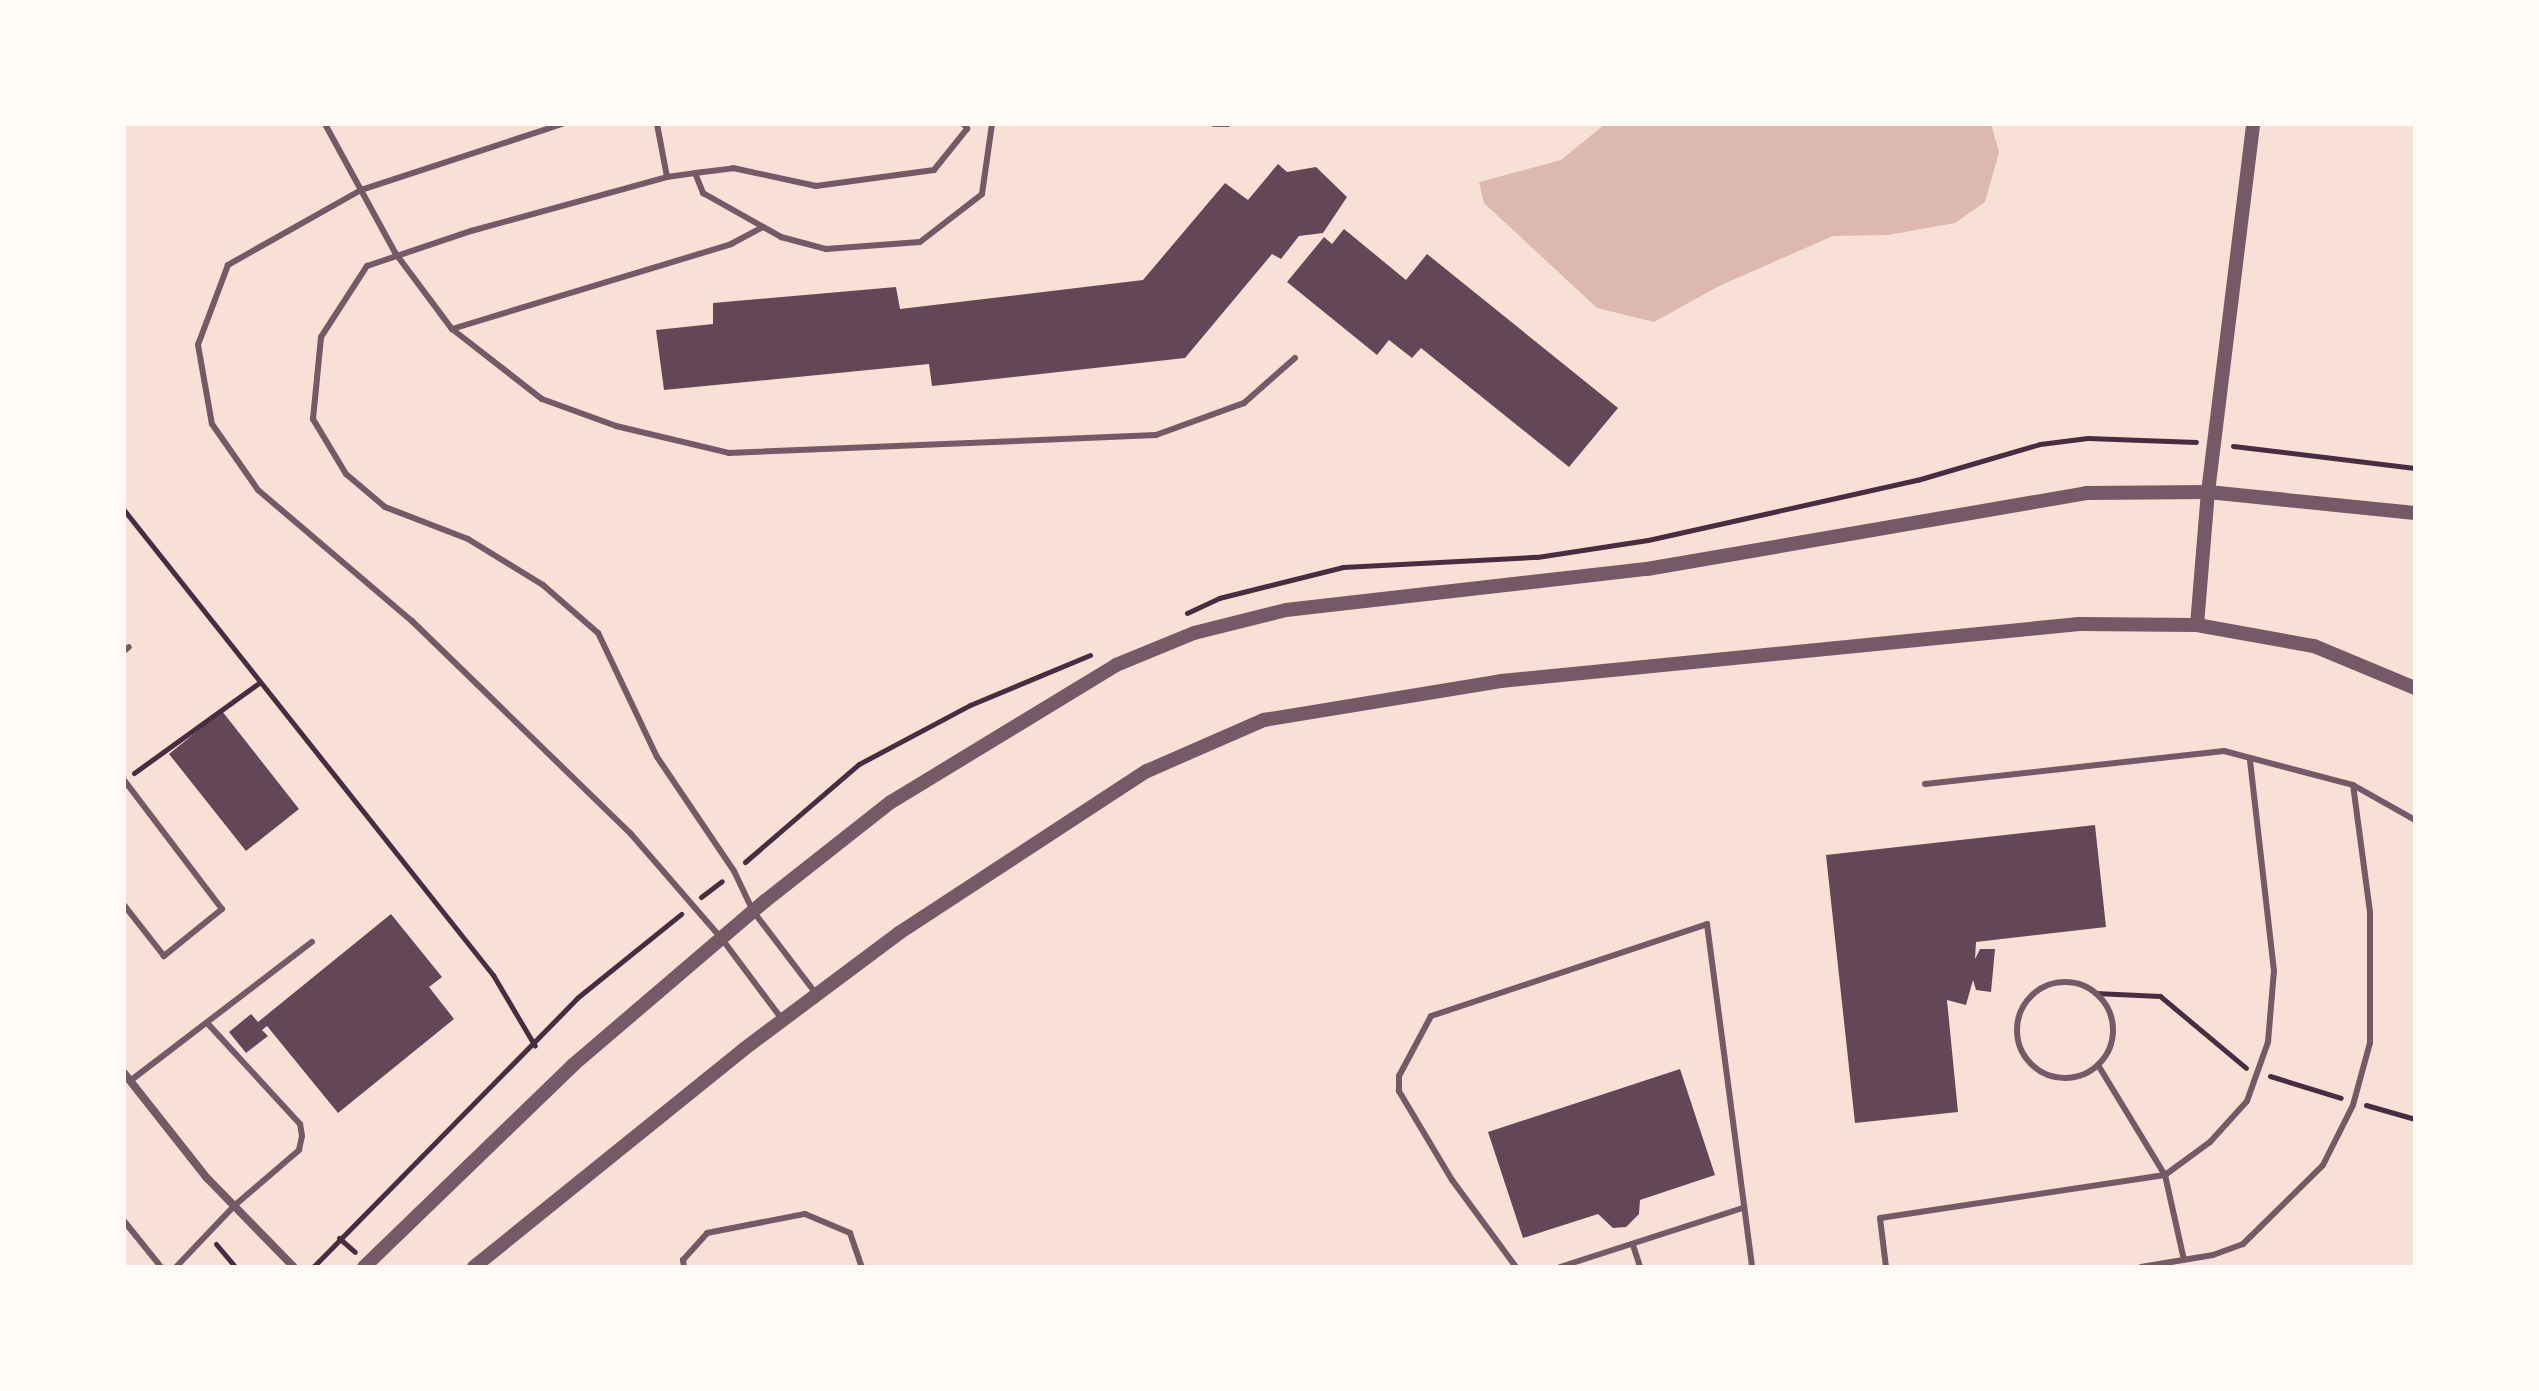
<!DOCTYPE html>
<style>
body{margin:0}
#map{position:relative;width:2539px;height:1391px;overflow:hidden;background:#f7e1d7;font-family:Manrope,sans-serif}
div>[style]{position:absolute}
.water>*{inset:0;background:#dcb8b0}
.building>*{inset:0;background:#644757}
.path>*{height:5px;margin:-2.5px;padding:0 2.5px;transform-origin:2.5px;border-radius:2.5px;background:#4a2c40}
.service>*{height:6px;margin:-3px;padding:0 3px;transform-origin:3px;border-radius:3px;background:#755966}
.service>.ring{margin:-3px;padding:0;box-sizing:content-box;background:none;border:6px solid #755966;border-radius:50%}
.minor>*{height:8px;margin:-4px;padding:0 4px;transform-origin:4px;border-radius:4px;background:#755966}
.tertiary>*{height:14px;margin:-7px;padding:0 7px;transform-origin:7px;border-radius:7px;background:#755966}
span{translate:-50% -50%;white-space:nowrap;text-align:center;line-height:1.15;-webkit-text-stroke:7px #fffaf5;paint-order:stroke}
.frame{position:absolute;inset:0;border:126px solid #fffaf5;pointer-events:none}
</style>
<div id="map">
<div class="water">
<div style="clip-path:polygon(1605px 124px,1991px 124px,1999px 152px,1985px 202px,1955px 223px,1888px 235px,1833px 236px,1719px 286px,1654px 322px,1597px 308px,1484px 203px,1479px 182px,1561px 160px)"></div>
</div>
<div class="building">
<div style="clip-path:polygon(1278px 164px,1287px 172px,1316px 167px,1347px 197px,1323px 233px,1299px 236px,1281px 259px,1272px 254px,1185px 358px,932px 386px,929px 364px,664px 390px,656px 330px,713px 324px,713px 303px,896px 287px,900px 309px,1143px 280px,1225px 183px,1248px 200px)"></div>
<div style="clip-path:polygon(1344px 229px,1406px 280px,1427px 254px,1618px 408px,1569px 467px,1421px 348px,1412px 358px,1389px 340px,1377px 355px,1287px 282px,1324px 237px,1332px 244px)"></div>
<div style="clip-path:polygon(222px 711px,299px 809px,246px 851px,169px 754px)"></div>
<div style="clip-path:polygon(2095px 825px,2106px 927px,1976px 942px,1975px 959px,1980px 949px,1995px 949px,1991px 992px,1976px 990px,1973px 980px,1966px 1005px,1947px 1000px,1958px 1112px,1855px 1123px,1826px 855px)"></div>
<div style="clip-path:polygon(391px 914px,442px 977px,429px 987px,454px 1019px,338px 1113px,267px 1026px,262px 1030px,268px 1036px,246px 1053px,229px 1032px,251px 1014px,258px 1022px)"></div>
<div style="clip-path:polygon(1680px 1069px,1715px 1175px,1640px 1200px,1639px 1214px,1626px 1227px,1613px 1228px,1598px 1214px,1523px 1238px,1488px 1132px)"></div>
</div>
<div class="path">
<div style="left:2233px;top:446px;width:183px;rotate:6.9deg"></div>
<div style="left:124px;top:510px;width:594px;rotate:51.57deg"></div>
<div style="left:493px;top:975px;width:82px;rotate:59.4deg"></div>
<div style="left:1187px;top:613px;width:35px;rotate:-25deg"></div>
<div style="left:1219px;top:598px;width:128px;rotate:-14deg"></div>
<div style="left:1343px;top:567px;width:194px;rotate:-3deg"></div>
<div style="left:1537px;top:557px;width:112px;rotate:-8.7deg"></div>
<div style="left:1648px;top:540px;width:276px;rotate:-12.6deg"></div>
<div style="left:1917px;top:480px;width:128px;rotate:-16.3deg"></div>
<div style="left:2040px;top:444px;width:48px;rotate:-7.1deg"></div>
<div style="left:2088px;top:438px;width:108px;rotate:2.1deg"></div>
<div style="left:134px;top:773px;width:154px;rotate:-35.8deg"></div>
<div style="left:745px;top:862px;width:150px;rotate:-40.7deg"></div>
<div style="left:859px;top:764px;width:126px;rotate:-28deg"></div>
<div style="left:970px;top:705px;width:130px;rotate:-22.6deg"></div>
<div style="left:701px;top:897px;width:26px;rotate:-37deg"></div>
<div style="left:2095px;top:993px;width:65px;rotate:2.6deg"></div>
<div style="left:2160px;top:996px;width:112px;rotate:39.9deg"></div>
<div style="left:2270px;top:1076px;width:74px;rotate:17.2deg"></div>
<div style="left:2366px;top:1105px;width:51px;rotate:15.9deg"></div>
<div style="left:339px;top:1238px;width:21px;rotate:41deg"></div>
<div style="left:216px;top:1244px;width:30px;rotate:50deg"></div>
<div style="left:313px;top:1267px;width:377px;rotate:-45.5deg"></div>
<div style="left:577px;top:998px;width:134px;rotate:-38.9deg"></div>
</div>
<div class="service">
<div style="left:325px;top:124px;width:148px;rotate:61.4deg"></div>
<div style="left:396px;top:254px;width:94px;rotate:53.3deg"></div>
<div style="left:452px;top:329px;width:114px;rotate:37.9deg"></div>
<div style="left:542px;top:399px;width:79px;rotate:20deg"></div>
<div style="left:616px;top:426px;width:116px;rotate:13.4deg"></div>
<div style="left:729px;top:453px;width:427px;rotate:-2.4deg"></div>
<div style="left:1156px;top:435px;width:94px;rotate:-20deg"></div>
<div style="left:1244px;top:403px;width:68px;rotate:-41.4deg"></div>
<div style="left:562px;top:124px;width:212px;rotate:161.8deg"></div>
<div style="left:361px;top:190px;width:153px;rotate:150.6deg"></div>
<div style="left:228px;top:265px;width:85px;rotate:110.6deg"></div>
<div style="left:198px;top:345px;width:80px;rotate:80deg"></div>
<div style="left:212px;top:424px;width:80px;rotate:55.1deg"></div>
<div style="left:258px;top:490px;width:202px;rotate:40.4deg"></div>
<div style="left:412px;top:621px;width:305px;rotate:44.2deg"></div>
<div style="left:631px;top:834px;width:139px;rotate:49.1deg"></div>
<div style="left:722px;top:939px;width:99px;rotate:53.2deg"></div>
<div style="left:657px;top:124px;width:54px;rotate:79.3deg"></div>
<div style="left:1214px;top:124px;width:14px"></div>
<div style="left:695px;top:173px;width:38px;rotate:-7deg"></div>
<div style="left:733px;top:168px;width:85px;rotate:12.2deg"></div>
<div style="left:816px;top:186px;width:119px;rotate:-7.7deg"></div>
<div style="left:934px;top:170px;width:53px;rotate:-51.2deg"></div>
<div style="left:967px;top:129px;width:6px;rotate:-121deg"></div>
<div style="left:452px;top:329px;width:292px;rotate:-16.9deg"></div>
<div style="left:731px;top:244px;width:36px;rotate:-28deg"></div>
<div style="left:124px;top:651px;width:6px;rotate:-39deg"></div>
<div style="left:124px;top:780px;width:162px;rotate:52.8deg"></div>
<div style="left:222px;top:909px;width:75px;rotate:141deg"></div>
<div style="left:164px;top:956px;width:65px;rotate:-128.1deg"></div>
<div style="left:1925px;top:784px;width:301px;rotate:-6.3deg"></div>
<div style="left:2224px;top:751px;width:133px;rotate:14.8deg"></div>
<div style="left:2353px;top:785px;width:71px;rotate:29.4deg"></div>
<div class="ring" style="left:2017px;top:982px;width:90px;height:90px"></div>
<div style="left:817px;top:995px;width:106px;rotate:-127.3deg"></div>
<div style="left:753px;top:911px;width:44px;rotate:-115.4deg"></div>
<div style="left:734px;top:871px;width:138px;rotate:-124deg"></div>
<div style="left:657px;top:757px;width:137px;rotate:-115.4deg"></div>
<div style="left:598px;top:633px;width:73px;rotate:-138.9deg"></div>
<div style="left:543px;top:585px;width:88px;rotate:-148.5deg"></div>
<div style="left:468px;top:539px;width:89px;rotate:-158.9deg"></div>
<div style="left:385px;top:507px;width:51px;rotate:-139.8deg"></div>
<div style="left:346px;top:474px;width:64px;rotate:-121deg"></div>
<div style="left:313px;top:419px;width:82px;rotate:-84.4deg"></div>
<div style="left:321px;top:337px;width:85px;rotate:-57.1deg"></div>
<div style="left:367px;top:266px;width:110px;rotate:-18.6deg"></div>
<div style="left:471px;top:231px;width:203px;rotate:-15.4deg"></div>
<div style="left:667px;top:177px;width:28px;rotate:-8deg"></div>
<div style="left:695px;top:173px;width:22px;rotate:68deg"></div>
<div style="left:703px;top:193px;width:90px;rotate:29.4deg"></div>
<div style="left:781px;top:237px;width:47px;rotate:14.9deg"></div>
<div style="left:826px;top:249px;width:94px;rotate:-4.3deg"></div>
<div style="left:920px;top:242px;width:78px;rotate:-37.7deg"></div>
<div style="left:982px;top:194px;width:71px;rotate:-81.9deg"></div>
<div style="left:2098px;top:1065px;width:129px;rotate:58.7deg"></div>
<div style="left:2165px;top:1175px;width:87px;rotate:77.4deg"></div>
<div style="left:130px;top:1081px;width:229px;rotate:-37.4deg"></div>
<div style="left:124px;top:1221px;width:59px;rotate:51.2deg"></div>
<div style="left:1633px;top:1245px;width:23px;rotate:72deg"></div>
<div style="left:176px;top:1267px;width:84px;rotate:-46.4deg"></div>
<div style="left:234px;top:1206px;width:86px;rotate:-40.7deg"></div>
<div style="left:299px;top:1150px;width:14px;rotate:-78deg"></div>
<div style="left:302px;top:1136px;width:12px;rotate:-99deg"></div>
<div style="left:300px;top:1124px;width:137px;rotate:-132.6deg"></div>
<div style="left:684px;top:1267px;width:7px;rotate:-98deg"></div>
<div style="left:683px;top:1260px;width:36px;rotate:-48deg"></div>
<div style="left:707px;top:1233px;width:100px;rotate:-11deg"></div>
<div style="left:805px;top:1214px;width:49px;rotate:22.9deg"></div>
<div style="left:850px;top:1233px;width:36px;rotate:71deg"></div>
<div style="left:1516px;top:1267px;width:108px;rotate:-126.3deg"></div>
<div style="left:1452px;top:1180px;width:104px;rotate:-120.8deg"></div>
<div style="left:1399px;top:1091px;width:15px;rotate:-90deg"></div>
<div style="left:1399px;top:1076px;width:68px;rotate:-61.9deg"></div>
<div style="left:1431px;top:1016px;width:291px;rotate:-18.4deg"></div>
<div style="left:1707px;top:924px;width:346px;rotate:82.5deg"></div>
<div style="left:1560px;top:1267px;width:192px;rotate:-17.9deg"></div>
<div style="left:1886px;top:1267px;width:49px;rotate:-97deg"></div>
<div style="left:1880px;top:1218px;width:288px;rotate:-8.6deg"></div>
<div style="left:2165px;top:1175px;width:56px;rotate:-36.3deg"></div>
<div style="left:2210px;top:1142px;width:55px;rotate:-47.9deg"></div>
<div style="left:2247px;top:1101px;width:63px;rotate:-70.4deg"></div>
<div style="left:2268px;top:1042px;width:71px;rotate:-85.2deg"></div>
<div style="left:2274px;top:971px;width:213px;rotate:-96.5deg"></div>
<div style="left:2141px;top:1267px;width:73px;rotate:-9.5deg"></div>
<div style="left:2213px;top:1255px;width:32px;rotate:-20deg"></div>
<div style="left:2243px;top:1244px;width:112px;rotate:-44.6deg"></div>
<div style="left:2323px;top:1165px;width:67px;rotate:-63.4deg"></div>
<div style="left:2353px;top:1105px;width:64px;rotate:-74.7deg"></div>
<div style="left:2370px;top:1043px;width:131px;rotate:-90deg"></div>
<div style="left:2370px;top:912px;width:128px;rotate:-97.6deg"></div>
</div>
<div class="minor">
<div style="left:124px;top:1073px;width:134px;rotate:51.7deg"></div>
<div style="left:207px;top:1178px;width:124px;rotate:45.7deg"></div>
</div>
<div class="tertiary">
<div style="left:2197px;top:625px;width:133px;rotate:-85.3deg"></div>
<div style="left:2208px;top:492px;width:371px;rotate:-83deg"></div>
<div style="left:364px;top:1267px;width:291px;rotate:-44deg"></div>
<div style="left:573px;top:1065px;width:253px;rotate:-40.5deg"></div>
<div style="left:765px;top:901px;width:160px;rotate:-38.2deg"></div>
<div style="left:891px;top:802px;width:263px;rotate:-31.3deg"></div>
<div style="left:1116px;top:665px;width:84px;rotate:-22.3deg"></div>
<div style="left:1194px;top:633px;width:95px;rotate:-14deg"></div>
<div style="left:1286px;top:610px;width:363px;rotate:-6.5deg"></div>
<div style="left:1647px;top:569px;width:446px;rotate:-9.8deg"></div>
<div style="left:2086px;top:493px;width:122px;rotate:-0.5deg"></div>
<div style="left:2208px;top:492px;width:208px;rotate:5.8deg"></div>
<div style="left:474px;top:1267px;width:347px;rotate:-38.9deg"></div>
<div style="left:744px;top:1049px;width:194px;rotate:-36.8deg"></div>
<div style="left:899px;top:933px;width:296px;rotate:-33.2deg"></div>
<div style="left:1147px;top:771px;width:128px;rotate:-23.6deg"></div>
<div style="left:1264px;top:720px;width:240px;rotate:-9.3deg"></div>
<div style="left:1501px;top:681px;width:581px;rotate:-5.63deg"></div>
<div style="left:2079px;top:624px;width:118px;rotate:0.5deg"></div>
<div style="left:2197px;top:625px;width:119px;rotate:10.2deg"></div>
<div style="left:2314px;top:646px;width:109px;rotate:22.6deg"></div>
</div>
<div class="frame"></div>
</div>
